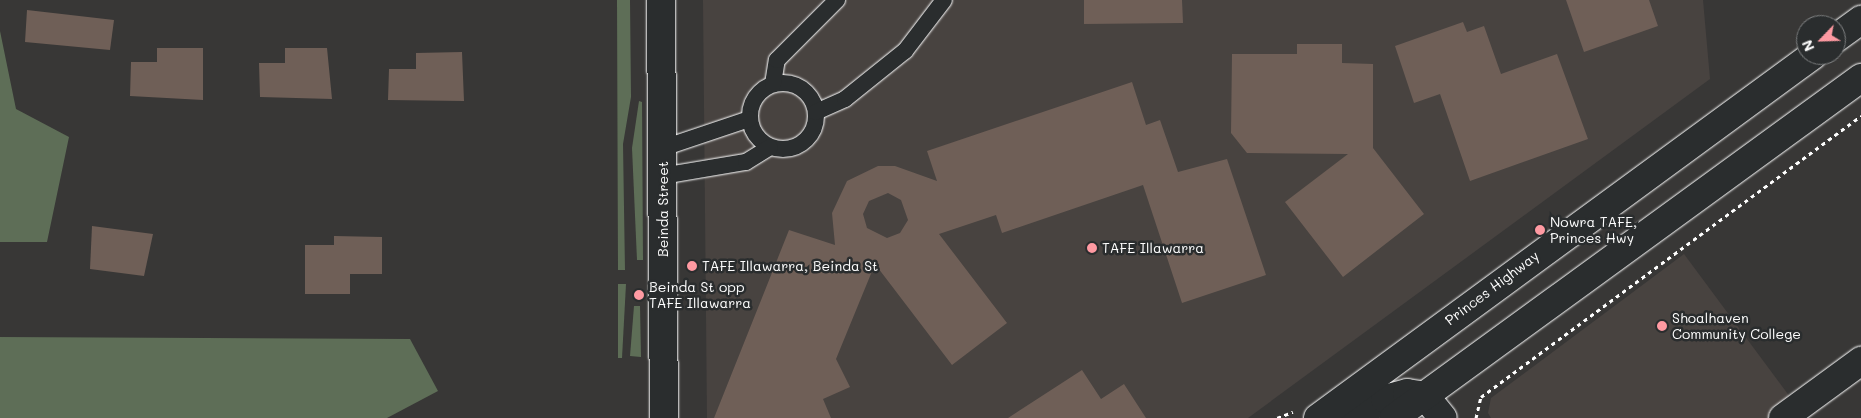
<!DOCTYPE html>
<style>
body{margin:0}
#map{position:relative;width:1861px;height:418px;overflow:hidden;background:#383736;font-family:Mali,sans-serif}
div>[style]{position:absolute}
.built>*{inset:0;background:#484340}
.green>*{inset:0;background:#5e6e57}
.building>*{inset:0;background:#6f5f57}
.path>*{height:3px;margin-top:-1.5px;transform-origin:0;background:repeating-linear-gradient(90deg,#fff 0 4px,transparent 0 8px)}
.roads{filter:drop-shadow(0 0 1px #fff) drop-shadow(0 0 1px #fff)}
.service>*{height:16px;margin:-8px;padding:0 8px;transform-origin:8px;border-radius:8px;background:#2a2d2e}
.service>.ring{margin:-8px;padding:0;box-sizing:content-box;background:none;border:16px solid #2a2d2e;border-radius:50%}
.minor>*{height:28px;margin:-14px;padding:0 14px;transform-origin:14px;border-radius:14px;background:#2a2d2e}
.tertiary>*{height:28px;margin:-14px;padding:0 14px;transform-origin:14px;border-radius:14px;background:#2a2d2e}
.trunk>*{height:28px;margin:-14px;padding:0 14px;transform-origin:14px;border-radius:14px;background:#2a2d2e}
.dots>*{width:14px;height:14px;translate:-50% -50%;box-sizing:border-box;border:2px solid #2a2d2e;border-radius:50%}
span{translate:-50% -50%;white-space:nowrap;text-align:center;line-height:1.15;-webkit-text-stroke:5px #2a2d2e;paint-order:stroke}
.street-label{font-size:14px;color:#fff}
.poi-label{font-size:14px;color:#fff}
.left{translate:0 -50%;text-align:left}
.north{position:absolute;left:1796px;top:15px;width:50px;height:50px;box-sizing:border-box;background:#2a2d2e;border:1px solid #7f8182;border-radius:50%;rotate:246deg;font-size:14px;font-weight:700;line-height:20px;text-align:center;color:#fff}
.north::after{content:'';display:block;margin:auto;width:18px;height:22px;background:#ff9aa2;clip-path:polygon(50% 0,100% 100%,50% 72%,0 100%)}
</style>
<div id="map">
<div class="built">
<div style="clip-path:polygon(703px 0,1703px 0,1710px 79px,1248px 418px,707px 418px)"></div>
<div style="clip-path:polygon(1684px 254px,1793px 401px,1769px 418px,1491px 418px,1488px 413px,1491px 398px)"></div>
</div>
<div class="green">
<div style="clip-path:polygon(617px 0,630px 0,631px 97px,623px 144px,625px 270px,618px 270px)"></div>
<div style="clip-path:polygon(0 31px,16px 109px,69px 137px,47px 242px,0 242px)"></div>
<div style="clip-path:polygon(639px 101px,642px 102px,643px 260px,637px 260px,632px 148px)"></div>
<div style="clip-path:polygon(618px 284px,626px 284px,622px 358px,618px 358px)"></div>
<div style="clip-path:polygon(634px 306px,640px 306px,641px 357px,630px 356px)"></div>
<div style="clip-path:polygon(0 337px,410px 339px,438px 391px,387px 418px,0 418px)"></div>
</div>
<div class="building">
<div style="clip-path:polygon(1084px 0,1182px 0,1183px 23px,1084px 24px)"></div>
<div style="clip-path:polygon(1566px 0,1649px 0,1658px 26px,1584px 52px)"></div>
<div style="clip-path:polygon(27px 10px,114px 20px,110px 50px,25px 42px)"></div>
<div style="clip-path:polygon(1463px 22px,1467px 32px,1484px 26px,1501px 74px,1557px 54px,1588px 139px,1470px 181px,1440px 94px,1414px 103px,1395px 46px)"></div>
<div style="clip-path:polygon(1297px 44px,1342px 44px,1342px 63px,1373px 64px,1373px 148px,1424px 214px,1343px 277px,1285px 202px,1348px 154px,1247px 153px,1231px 133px,1232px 54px,1297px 54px)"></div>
<div style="clip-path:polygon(157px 48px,203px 48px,203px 100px,130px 96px,131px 62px,157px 62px)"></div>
<div style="clip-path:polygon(285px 48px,327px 48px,332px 99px,260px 97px,259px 63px,285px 63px)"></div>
<div style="clip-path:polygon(462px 52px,464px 101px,388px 100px,389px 69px,416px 69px,416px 53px)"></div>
<div style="clip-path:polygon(evenodd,1132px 82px,1146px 125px,1160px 120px,1178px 172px,1227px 159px,1266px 275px,1182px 303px,1143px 185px,1002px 233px,996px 215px,939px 234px,1007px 323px,952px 365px,875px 264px,836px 359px,850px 387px,823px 399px,831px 418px,714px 418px,789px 230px,835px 245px,832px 213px,847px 181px,878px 166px,895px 166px,937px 181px,927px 151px,1132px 82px,888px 193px,901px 200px,908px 220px,900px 233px,887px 238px,867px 228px,863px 214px,869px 201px,888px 193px)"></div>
<div style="clip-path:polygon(92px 226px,153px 234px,144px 276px,90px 269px)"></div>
<div style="clip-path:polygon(334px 236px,382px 237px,382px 274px,350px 274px,350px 294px,305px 294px,305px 245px,334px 245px)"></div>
<div style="clip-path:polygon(1082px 370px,1101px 399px,1124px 384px,1146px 418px,1008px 418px)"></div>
</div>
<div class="path">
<div style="left:1277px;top:418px;width:17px;rotate:-21deg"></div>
<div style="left:1476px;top:418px;width:22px;rotate:-77deg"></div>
<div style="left:1481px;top:397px;width:473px;rotate:-36.5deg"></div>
</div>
<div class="roads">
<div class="service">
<div class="ring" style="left:750px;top:83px;width:50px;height:50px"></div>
<div style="left:773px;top:84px;width:24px;rotate:-81deg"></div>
<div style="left:777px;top:60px;width:85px;rotate:-45deg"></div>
<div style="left:816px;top:112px;width:32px;rotate:-24deg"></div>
<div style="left:845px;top:99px;width:77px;rotate:-38.7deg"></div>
<div style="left:905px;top:51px;width:64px;rotate:-52.6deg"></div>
<div style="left:663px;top:148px;width:91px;rotate:-18.6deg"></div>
<div style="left:662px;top:176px;width:85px;rotate:-9.5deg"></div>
<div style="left:746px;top:162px;width:28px;rotate:-32deg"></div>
</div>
<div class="minor">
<div style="left:1350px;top:418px;width:40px;rotate:-28deg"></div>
<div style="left:1385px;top:399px;width:23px;rotate:-15deg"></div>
<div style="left:1407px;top:393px;width:18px;rotate:9deg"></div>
<div style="left:1425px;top:396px;width:28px;rotate:51deg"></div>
<div style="left:1783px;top:418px;width:97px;rotate:-36.2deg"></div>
</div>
<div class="tertiary">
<div style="left:661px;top:0;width:418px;rotate:89.6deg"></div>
</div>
<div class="trunk">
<div style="left:1836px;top:38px;width:31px;rotate:-36deg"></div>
<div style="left:1318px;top:418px;width:614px;rotate:-36.25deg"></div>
<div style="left:1394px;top:418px;width:578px;rotate:-36.06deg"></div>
</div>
</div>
<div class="dots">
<div style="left:1540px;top:230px;background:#ff9aa2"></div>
<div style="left:1092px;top:248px;background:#ff9aa2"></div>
<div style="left:692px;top:266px;background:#ff9aa2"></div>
<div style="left:639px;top:295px;background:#ff9aa2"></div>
<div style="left:1662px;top:326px;background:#ff9aa2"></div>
</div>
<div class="street-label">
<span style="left:663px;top:209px;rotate:-90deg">Beinda Street</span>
<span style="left:1492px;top:288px;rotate:-37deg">Princes Highway</span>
</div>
<div class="poi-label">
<span class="left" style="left:1550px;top:230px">Nowra TAFE,<br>Princes Hwy</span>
<span class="left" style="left:1102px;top:248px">TAFE Illawarra</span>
<span class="left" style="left:702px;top:266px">TAFE Illawarra, Beinda St</span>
<span class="left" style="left:649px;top:295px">Beinda St opp<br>TAFE Illawarra</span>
<span class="left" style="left:1672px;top:326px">Shoalhaven<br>Community College</span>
</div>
<div class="north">N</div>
</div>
